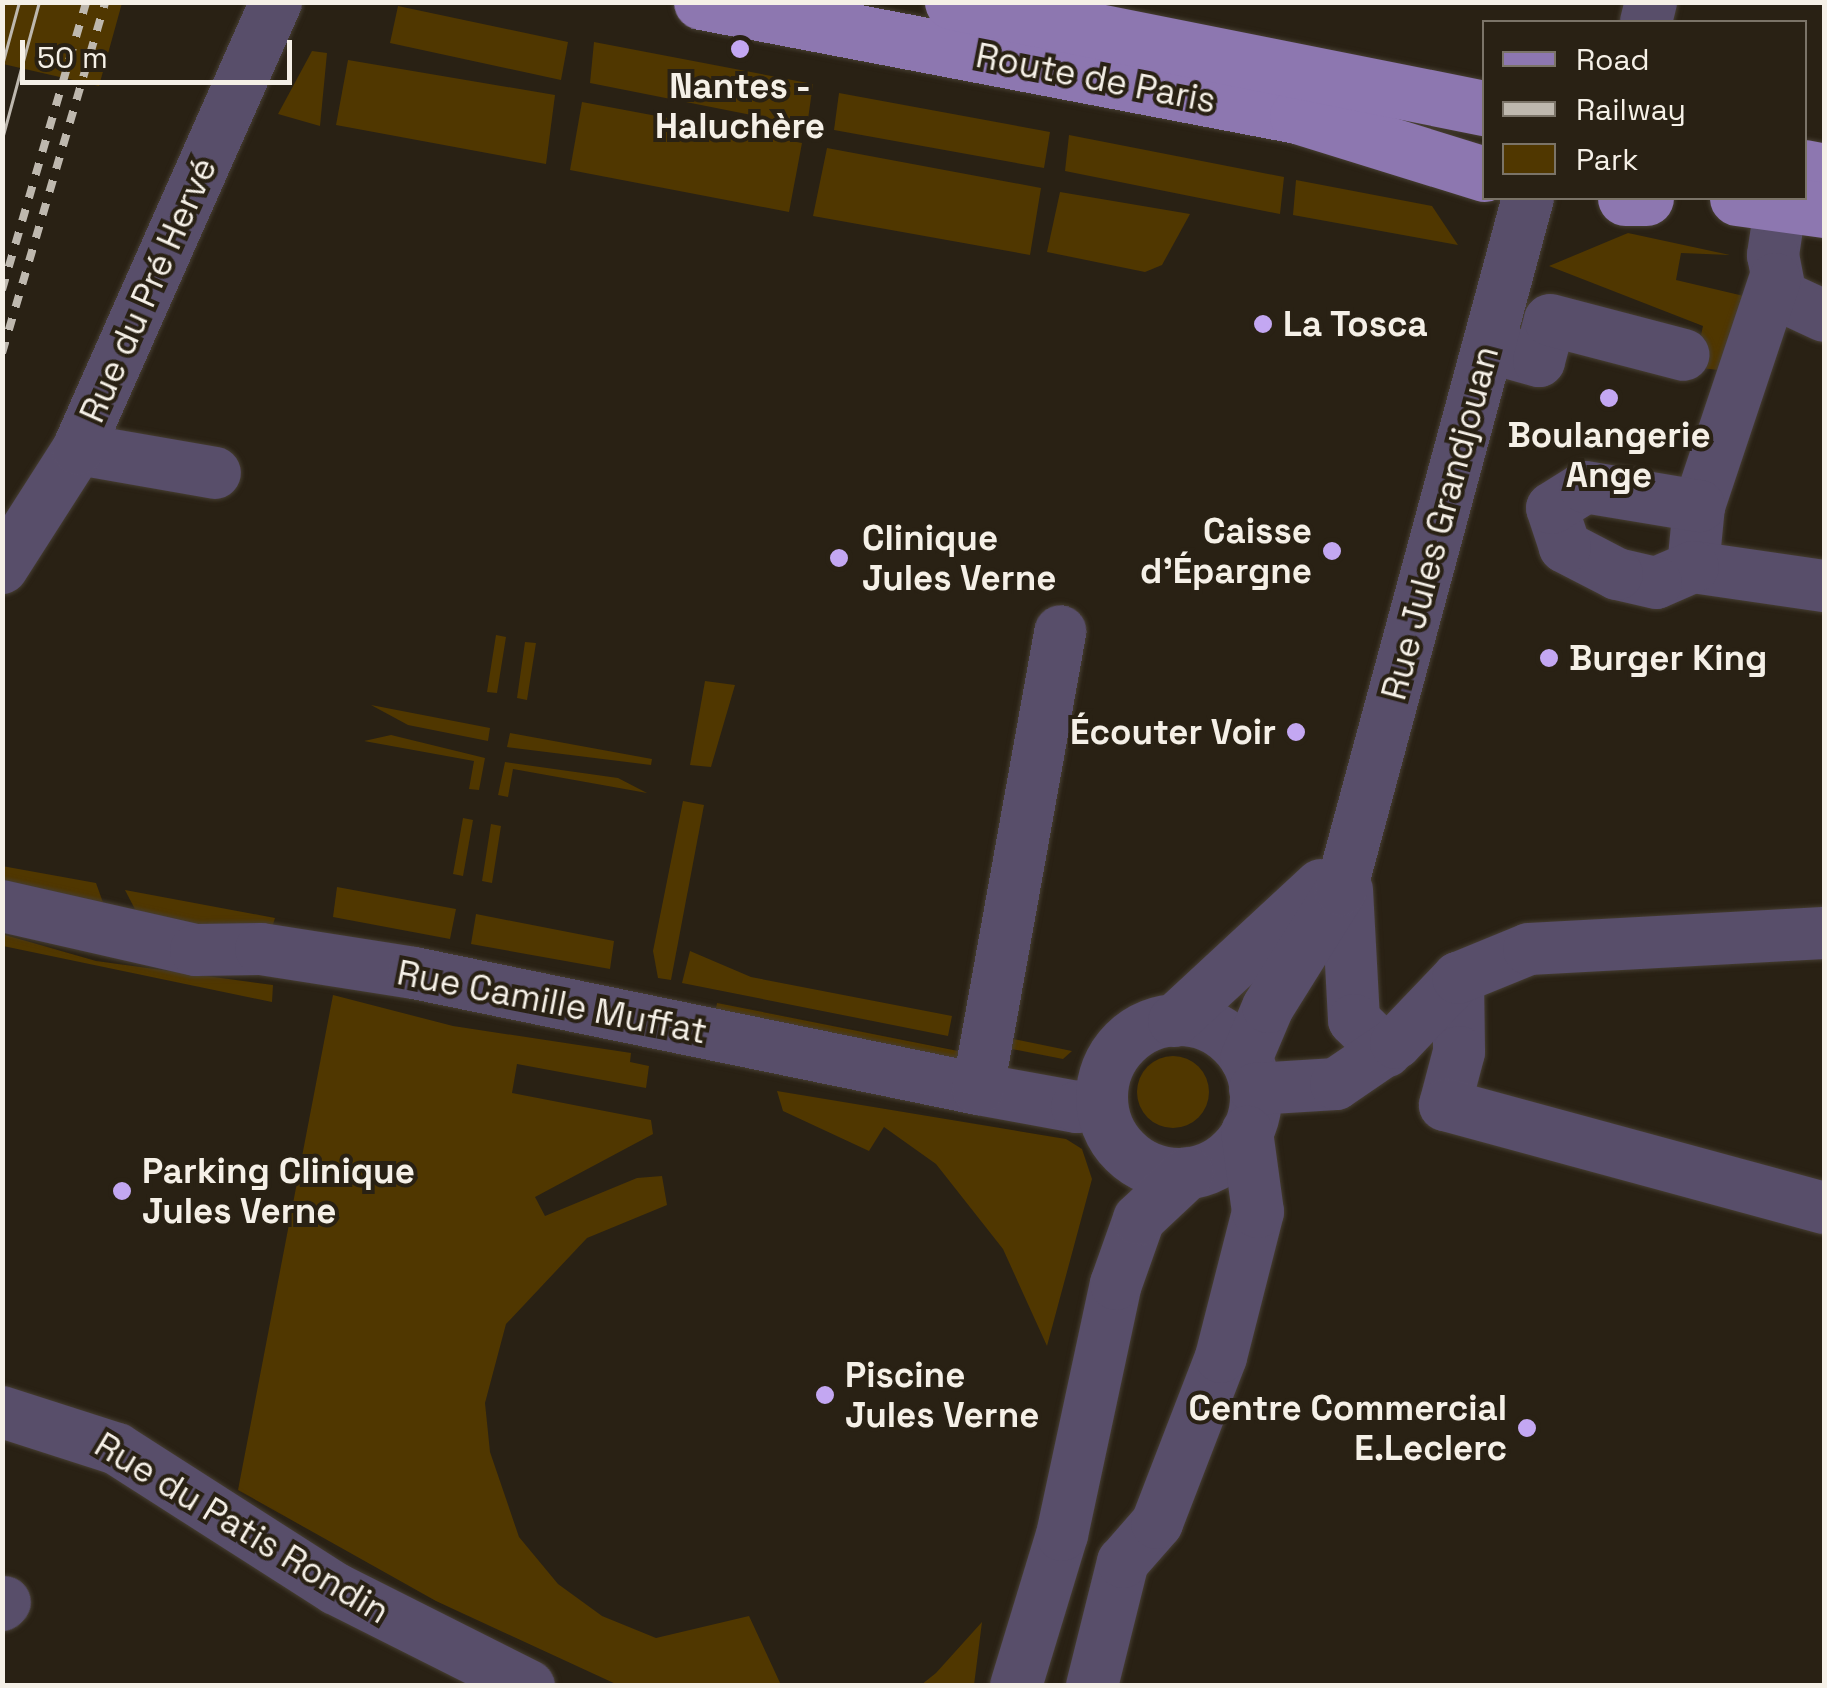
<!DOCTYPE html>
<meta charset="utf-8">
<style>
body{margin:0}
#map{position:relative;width:1827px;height:1688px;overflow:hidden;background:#292114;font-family:"Space Grotesk",sans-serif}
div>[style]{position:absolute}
.green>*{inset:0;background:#503700}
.round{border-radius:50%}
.roads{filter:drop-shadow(0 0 2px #463e32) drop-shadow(0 0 2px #463e32)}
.minor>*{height:52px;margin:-26px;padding:0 26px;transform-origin:26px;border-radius:26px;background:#584e6a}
.minor>.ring{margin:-26px;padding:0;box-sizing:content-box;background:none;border:52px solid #584e6a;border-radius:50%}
.major>*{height:55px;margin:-27.5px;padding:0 27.5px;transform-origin:27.5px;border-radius:27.5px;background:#8d77b0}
.tram>*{height:2.5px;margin:-1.25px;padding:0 1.25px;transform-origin:1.25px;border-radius:1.25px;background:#beb8ae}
.rail>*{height:8px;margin-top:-4px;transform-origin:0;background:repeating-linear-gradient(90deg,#beb8ae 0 12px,transparent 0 24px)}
.dots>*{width:28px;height:28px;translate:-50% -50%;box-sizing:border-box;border:5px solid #292114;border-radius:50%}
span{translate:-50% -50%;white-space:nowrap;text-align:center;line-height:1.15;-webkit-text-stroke:8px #292114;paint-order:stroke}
.street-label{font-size:35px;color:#f5f0e7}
.poi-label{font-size:35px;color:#f5f0e7;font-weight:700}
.left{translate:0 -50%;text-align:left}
.right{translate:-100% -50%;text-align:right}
.frame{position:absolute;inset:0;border:5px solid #f5f0e7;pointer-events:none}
.legend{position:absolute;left:1482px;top:20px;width:325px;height:180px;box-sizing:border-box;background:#292114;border:2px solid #7b7468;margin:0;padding:12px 18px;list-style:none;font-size:30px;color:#f5f0e7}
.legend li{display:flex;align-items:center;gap:20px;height:50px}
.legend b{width:50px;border:2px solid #7b7468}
.scale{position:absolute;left:20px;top:40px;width:272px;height:45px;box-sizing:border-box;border:5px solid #f5f0e7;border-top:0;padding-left:12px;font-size:30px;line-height:35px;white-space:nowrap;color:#f5f0e7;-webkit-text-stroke:8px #292114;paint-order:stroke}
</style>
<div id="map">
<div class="green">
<div style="clip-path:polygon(3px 2px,122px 3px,99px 86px,3px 64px)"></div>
<div style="clip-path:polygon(398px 6px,568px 42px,561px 80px,390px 43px)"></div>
<div style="clip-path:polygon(594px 42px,813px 84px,807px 126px,590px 83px)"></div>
<div style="clip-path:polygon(312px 51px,327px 53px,320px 126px,278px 114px)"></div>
<div style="clip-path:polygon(348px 60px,555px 95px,546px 164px,336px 125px)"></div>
<div style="clip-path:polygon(839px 93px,1050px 132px,1044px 168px,834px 130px)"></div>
<div style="clip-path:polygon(582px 102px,802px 143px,789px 212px,570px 170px)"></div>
<div style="clip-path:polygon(1069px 135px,1284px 177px,1280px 214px,1065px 171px)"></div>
<div style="clip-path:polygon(827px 148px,1041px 188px,1030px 255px,813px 216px)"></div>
<div style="clip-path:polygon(1296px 180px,1432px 206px,1458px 245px,1293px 215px)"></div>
<div style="clip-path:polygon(1060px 192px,1190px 214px,1162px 265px,1145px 272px,1047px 252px)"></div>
<div style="clip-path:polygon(1628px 233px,1730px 255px,1681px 253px,1676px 280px,1748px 297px,1734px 372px,1694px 367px,1703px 326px,1549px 266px)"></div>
<div style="clip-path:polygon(496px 635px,506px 637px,497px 693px,487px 692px)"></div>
<div style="clip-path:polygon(525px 642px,536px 643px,527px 700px,517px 698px)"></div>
<div style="clip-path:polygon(705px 681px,735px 685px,711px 767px,690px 765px)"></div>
<div style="clip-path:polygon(371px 705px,490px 728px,488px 741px,408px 725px)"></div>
<div style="clip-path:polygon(510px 733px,652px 759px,651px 765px,507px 747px)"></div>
<div style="clip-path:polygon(391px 735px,485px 758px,479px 790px,469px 789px,474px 761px,364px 741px)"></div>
<div style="clip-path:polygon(505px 762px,618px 778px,647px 793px,513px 769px,508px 797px,498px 795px)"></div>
<div style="clip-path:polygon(683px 801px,704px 805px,671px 980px,658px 978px,653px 951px)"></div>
<div style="clip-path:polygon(463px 818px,473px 820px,463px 876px,453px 874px)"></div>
<div style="clip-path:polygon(491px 824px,501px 826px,492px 883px,482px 881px)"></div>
<div style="clip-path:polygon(2px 866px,96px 883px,110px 922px,3px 892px)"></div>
<div style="clip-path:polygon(337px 887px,456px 909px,450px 939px,333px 917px)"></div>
<div style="clip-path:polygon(125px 890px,275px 918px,269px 937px,140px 919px)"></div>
<div style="clip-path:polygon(476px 914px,614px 941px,610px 969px,471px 944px)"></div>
<div style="clip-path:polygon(2px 934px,96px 961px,273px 985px,272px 1002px,3px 946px)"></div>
<div style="clip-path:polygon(690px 951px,751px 977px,952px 1016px,948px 1036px,682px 983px)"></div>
<div style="clip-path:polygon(333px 995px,453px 1026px,631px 1053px,630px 1062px,649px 1066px,646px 1088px,517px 1064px,512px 1093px,651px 1120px,653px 1134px,535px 1197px,545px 1216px,637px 1178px,662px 1176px,667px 1205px,587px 1238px,506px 1324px,485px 1403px,490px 1452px,519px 1537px,558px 1584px,602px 1616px,656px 1638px,749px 1616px,781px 1685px,618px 1685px,436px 1601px,238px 1490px)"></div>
<div style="clip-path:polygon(717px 1003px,963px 1052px,961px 1061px,713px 1023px)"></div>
<div style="clip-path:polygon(1004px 1037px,1072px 1051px,1063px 1059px,1002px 1047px)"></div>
<div class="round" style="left:1137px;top:1056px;width:72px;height:72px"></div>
<div style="clip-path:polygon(777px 1091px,1066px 1139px,1082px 1149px,1092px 1179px,1047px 1346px,1003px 1249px,936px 1164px,884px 1127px,869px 1151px,783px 1111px)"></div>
<div style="clip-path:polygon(982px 1622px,974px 1685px,921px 1685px,936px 1673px)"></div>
</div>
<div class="roads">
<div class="minor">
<div style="left:1646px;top:22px;width:21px;rotate:-76deg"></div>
<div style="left:1781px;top:202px;width:54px;rotate:98.6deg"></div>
<div style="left:1773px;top:255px;width:42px;rotate:79deg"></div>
<div style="left:1781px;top:296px;width:47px;rotate:24.9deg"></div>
<div style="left:1775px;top:279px;width:239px;rotate:108.5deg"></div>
<div style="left:1699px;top:506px;width:61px;rotate:95.6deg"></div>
<div style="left:1693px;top:567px;width:132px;rotate:8.3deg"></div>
<div style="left:1488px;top:347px;width:53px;rotate:15.4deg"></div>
<div style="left:1539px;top:361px;width:42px;rotate:-75deg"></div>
<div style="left:1550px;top:320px;width:138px;rotate:14.6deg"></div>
<div style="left:78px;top:449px;width:139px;rotate:9.9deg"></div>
<div style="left:1693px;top:567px;width:40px;rotate:156.6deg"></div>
<div style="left:1656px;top:583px;width:40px;rotate:-167deg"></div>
<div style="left:1617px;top:574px;width:59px;rotate:-152.6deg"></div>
<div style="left:1565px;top:547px;width:41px;rotate:-108.4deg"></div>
<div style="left:1552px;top:508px;width:39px;rotate:-32deg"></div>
<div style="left:1585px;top:487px;width:116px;rotate:9.5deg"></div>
<div style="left:2px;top:568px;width:141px;rotate:-57.4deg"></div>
<div style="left:78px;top:449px;width:489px;rotate:-66.1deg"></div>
<div style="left:1347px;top:890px;width:130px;rotate:86.9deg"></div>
<div style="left:1354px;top:1020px;width:45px;rotate:44.1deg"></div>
<div style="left:2px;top:906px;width:199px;rotate:12.8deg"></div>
<div style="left:196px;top:950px;width:65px;rotate:-0.9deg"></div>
<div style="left:261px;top:949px;width:155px;rotate:8.9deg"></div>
<div style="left:414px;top:973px;width:576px;rotate:11.62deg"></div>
<div style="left:978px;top:1089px;width:101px;rotate:10.3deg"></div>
<div style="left:1077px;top:1107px;width:25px;rotate:-11deg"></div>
<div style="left:1458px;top:978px;width:74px;rotate:89.2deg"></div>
<div style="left:1459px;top:1052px;width:55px;rotate:104.8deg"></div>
<div style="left:1445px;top:1105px;width:393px;rotate:15.2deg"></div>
<div class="ring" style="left:1102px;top:1020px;width:102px;height:102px"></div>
<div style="left:1174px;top:1021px;width:200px;rotate:-42.8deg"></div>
<div style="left:1246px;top:1059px;width:56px;rotate:-67.1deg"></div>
<div style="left:1268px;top:1007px;width:138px;rotate:-58deg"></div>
<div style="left:1341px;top:890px;width:717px;rotate:-74.88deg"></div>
<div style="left:978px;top:1089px;width:465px;rotate:-79.8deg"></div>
<div style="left:1255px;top:1089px;width:81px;rotate:-3.5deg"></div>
<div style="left:1336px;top:1084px;width:73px;rotate:-34.3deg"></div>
<div style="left:1396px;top:1043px;width:90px;rotate:-46.4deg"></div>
<div style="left:1458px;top:978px;width:77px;rotate:-22.2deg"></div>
<div style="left:1529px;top:949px;width:295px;rotate:-3.1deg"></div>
<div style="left:2px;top:1412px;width:121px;rotate:17.8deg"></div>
<div style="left:117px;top:1449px;width:260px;rotate:32.6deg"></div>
<div style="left:336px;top:1589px;width:216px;rotate:26.7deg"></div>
<div style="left:2px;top:1605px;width:4px;rotate:-45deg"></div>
<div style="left:1016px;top:1686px;width:158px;rotate:-73.1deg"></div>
<div style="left:1062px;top:1535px;width:257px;rotate:-77.9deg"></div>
<div style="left:1116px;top:1284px;width:69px;rotate:-70.5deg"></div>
<div style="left:1139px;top:1219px;width:67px;rotate:-43.2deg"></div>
<div style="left:1092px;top:1686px;width:128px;rotate:-76deg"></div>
<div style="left:1123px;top:1562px;width:52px;rotate:-48.9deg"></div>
<div style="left:1157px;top:1523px;width:178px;rotate:-68.9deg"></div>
<div style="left:1221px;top:1357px;width:150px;rotate:-75.7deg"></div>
<div style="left:1258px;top:1212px;width:81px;rotate:-97.8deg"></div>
</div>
<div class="major">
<div style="left:701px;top:2px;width:607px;rotate:10.83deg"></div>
<div style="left:1297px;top:116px;width:196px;rotate:17.2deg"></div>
<div style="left:952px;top:2px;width:542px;rotate:11.27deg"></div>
<div style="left:1804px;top:167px;width:20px;rotate:11deg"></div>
<div style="left:1625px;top:198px;width:21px"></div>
<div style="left:1737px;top:198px;width:88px;rotate:7.9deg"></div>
</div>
</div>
<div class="tram">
<div style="left:2px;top:65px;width:65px;rotate:-74.9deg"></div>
<div style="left:2px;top:139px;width:142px;rotate:-74.9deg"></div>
</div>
<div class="rail">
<div style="left:2px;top:290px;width:300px;rotate:-73.7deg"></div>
<div style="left:2px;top:353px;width:366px;rotate:-73.6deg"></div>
</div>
<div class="dots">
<div style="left:740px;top:49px;background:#c3a7f2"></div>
<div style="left:1263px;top:324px;background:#c3a7f2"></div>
<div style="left:1609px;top:398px;background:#c3a7f2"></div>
<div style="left:1332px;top:551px;background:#c3a7f2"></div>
<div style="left:839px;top:558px;background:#c3a7f2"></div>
<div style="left:1549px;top:658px;background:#c3a7f2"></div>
<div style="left:1296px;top:732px;background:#c3a7f2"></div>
<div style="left:122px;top:1191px;background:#c3a7f2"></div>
<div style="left:825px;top:1395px;background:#c3a7f2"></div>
<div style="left:1527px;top:1428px;background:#c3a7f2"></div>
</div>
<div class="street-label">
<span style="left:1096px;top:78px;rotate:11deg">Route de Paris</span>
<span style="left:148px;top:290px;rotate:-66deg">Rue du Pré Hervé</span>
<span style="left:1440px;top:523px;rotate:-75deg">Rue Jules Grandjouan</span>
<span style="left:552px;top:1002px;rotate:11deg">Rue Camille Muffat</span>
<span style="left:242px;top:1528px;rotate:31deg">Rue du Patis Rondin</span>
</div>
<div class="poi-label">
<span style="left:740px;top:106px">Nantes -<br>Haluchère</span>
<span class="left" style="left:1283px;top:324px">La Tosca</span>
<span style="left:1609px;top:455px">Boulangerie<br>Ange</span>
<span class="right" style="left:1312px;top:551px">Caisse<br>d'Épargne</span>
<span class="left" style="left:862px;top:558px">Clinique<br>Jules Verne</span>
<span class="left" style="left:1569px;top:658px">Burger King</span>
<span class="right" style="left:1276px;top:732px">Écouter Voir</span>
<span class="left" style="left:142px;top:1191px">Parking Clinique<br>Jules Verne</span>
<span class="left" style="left:845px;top:1395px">Piscine<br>Jules Verne</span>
<span class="right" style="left:1507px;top:1428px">Centre Commercial<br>E.Leclerc</span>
</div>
<div class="frame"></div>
<ul class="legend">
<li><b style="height:12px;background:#8d77b0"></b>Road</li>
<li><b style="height:12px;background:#beb8ae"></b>Railway</li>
<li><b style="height:28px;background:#503700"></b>Park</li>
</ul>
<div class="scale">50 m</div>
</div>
